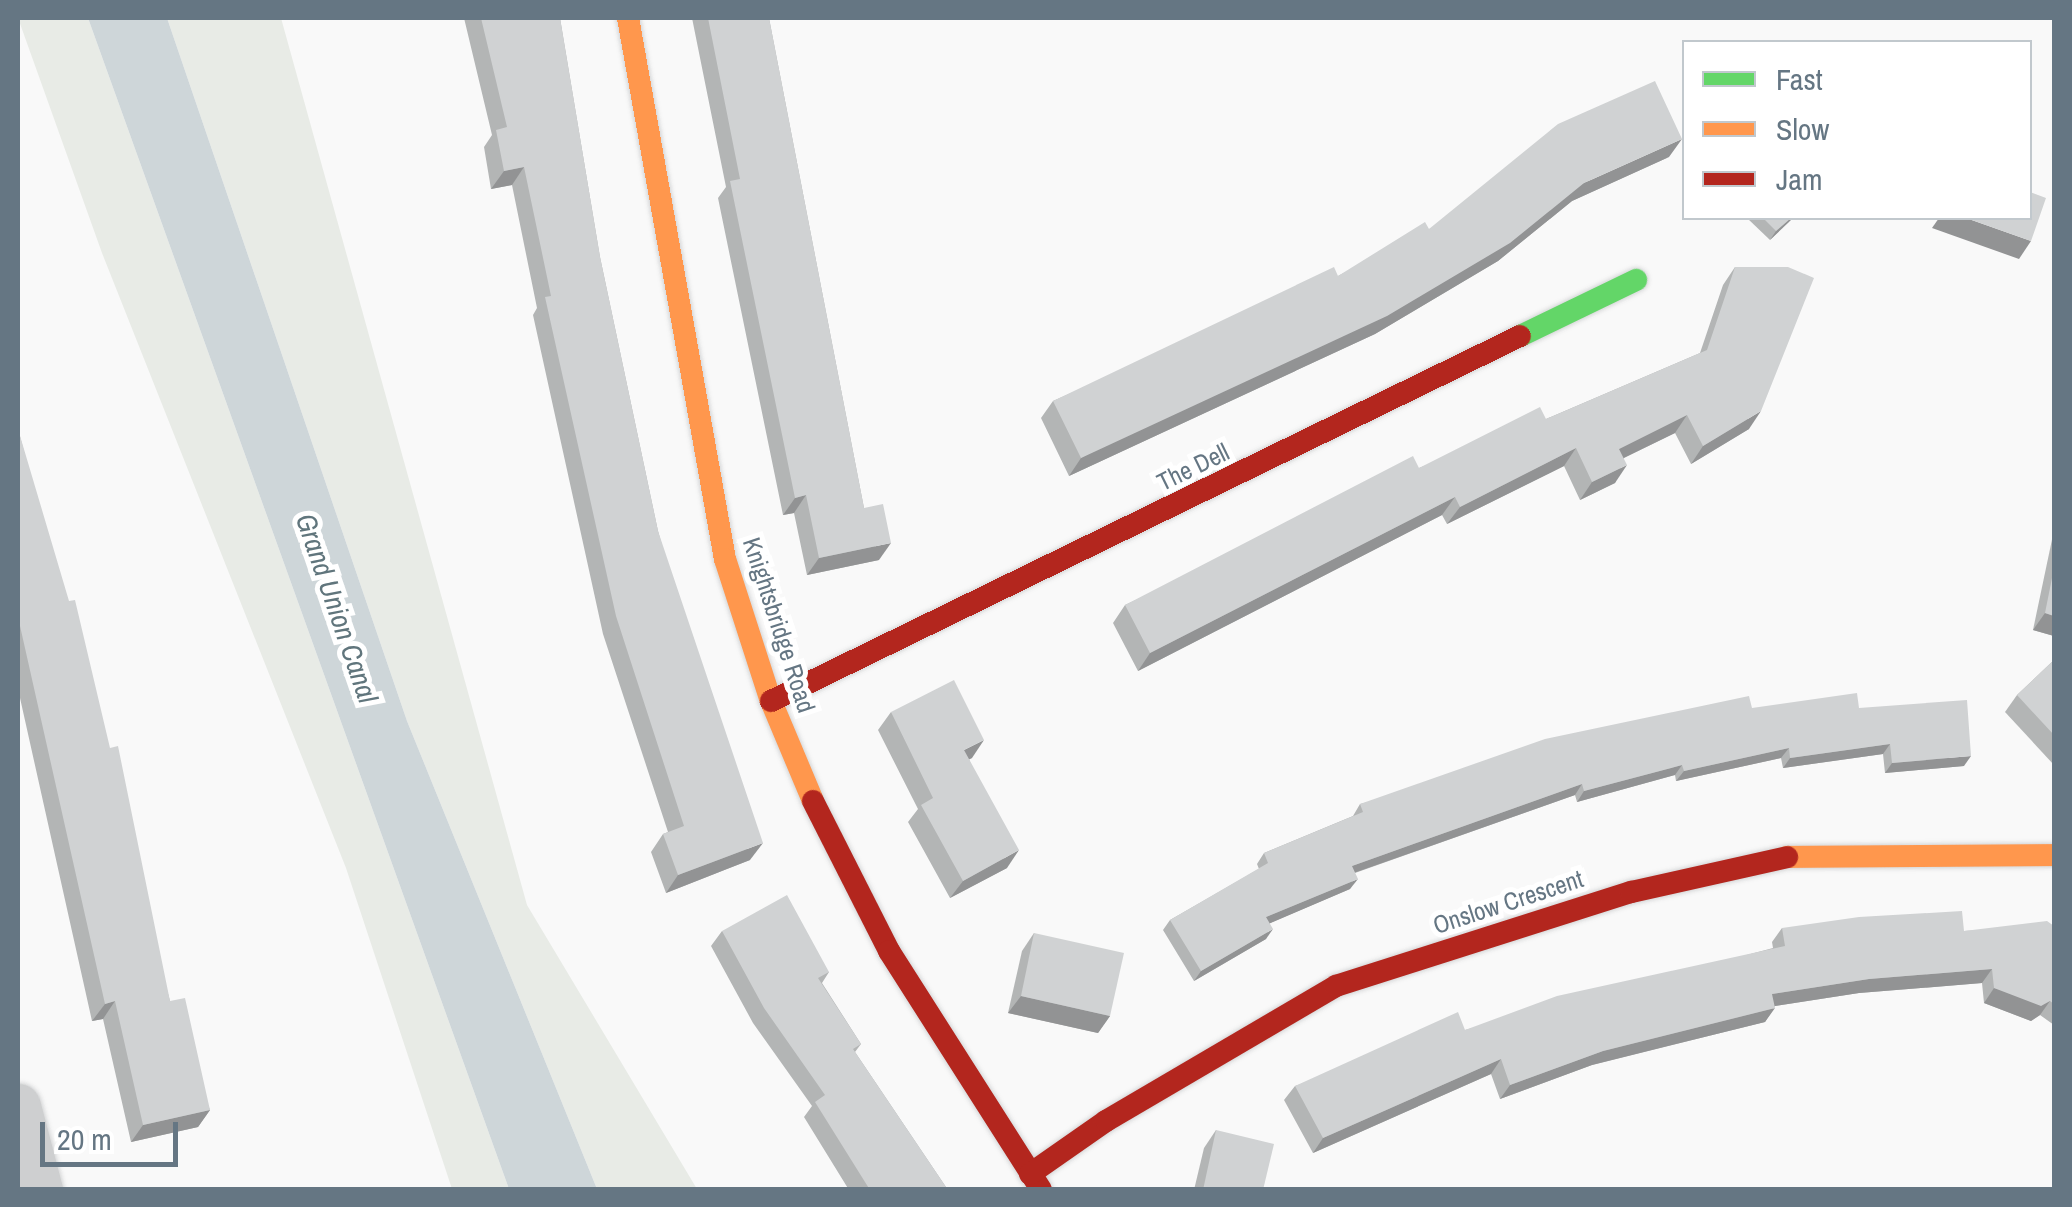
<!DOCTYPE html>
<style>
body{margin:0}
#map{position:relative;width:2072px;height:1207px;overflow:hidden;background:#f9f9f9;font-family:"Archivo Narrow",sans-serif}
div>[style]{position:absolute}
.green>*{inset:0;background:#e8ebe6}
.water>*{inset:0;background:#ced6d9}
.roads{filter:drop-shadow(0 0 2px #d5d6d7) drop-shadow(0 0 2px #d5d6d7)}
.street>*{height:45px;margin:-22.5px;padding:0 22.5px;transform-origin:22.5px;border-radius:22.5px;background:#cecfd0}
.fast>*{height:22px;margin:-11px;padding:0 11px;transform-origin:11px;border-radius:11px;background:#63d668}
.slow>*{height:22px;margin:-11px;padding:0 11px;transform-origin:11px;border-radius:11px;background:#ff974d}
.jam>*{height:22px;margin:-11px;padding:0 11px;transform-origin:11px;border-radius:11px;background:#b3261e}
.wall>*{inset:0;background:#b3b5b5}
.shaded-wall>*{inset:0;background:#929394}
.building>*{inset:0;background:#d0d2d3}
span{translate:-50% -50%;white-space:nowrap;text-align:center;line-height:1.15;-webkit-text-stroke:10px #fff;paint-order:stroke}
.street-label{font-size:25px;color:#657683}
.water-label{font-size:28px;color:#60757c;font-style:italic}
.frame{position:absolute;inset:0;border:20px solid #657683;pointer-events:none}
.legend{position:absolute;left:1682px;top:40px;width:350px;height:180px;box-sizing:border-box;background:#fff;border:2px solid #c1c8cd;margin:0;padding:12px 18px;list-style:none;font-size:30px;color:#657683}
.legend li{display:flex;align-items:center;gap:20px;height:50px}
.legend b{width:50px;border:2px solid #c1c8cd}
.scale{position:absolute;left:40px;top:1122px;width:138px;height:45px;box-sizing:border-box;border:5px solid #657683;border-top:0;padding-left:12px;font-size:30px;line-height:35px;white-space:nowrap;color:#657683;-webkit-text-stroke:8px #fff;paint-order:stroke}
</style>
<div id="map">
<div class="green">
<div style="clip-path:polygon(18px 18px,88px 18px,509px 1189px,452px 1189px,346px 868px,102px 253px)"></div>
<div style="clip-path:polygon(167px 18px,281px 18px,527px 905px,697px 1189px,597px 1189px,407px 721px)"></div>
</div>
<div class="water">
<div style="clip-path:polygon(88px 18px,167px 18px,407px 721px,597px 1189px,509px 1189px)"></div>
</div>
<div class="roads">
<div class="street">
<div style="left:18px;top:1106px;width:87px;rotate:75.3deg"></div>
</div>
<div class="fast">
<div style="left:1520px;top:336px;width:129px;rotate:-25.8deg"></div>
</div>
<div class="slow">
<div style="left:628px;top:18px;width:550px;rotate:79.84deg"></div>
<div style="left:725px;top:559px;width:149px;rotate:72.1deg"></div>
<div style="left:771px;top:701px;width:108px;rotate:67.2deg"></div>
<div style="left:1787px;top:857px;width:267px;rotate:-0.4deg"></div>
</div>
<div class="jam">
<div style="left:771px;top:701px;width:833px;rotate:-25.98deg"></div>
<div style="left:813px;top:801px;width:168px;rotate:63.1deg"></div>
<div style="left:889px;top:951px;width:283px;rotate:57.5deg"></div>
<div style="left:1030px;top:1174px;width:93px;rotate:-34.9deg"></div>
<div style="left:1106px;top:1121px;width:267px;rotate:-30.4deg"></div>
<div style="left:1336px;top:986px;width:310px;rotate:-17.7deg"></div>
<div style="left:1631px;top:892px;width:160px;rotate:-12.6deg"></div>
</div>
</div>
<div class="wall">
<div style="clip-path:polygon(464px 18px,560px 18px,600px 257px,658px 531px,750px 860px,666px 893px,651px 852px,663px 834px,668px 832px,603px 634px,533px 315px,537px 308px,512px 185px,491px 189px,484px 147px,492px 135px)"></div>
<div style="clip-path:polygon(692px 18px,769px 18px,864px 508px,879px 560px,807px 575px,794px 513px,783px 515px,718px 198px,726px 187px)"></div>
<div style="clip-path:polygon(1669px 157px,1572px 201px,1498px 261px,1375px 334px,1069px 476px,1041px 418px,1053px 401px,1338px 276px,1429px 229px)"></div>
<div style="clip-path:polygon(1747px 218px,1793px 218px,1770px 240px)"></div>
<div style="clip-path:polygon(1735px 267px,1749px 429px,1691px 464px,1675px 433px,1624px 458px,1615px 483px,1580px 500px,1564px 466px,1447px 524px,1442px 515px,1138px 671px,1113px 623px,1125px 605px,1419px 468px,1546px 419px,1700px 353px,1723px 285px)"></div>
<div style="clip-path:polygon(18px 429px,170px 1001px,210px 1110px,198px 1127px,131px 1142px,103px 1019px,92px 1021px,18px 689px)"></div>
<div style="clip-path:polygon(2054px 530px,2054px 636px,2033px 630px)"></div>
<div style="clip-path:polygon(2054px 660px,2054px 765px,2005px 712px,2017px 695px)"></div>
<div style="clip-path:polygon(1752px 708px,1859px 708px,1964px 766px,1885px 773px,1883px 754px,1783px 768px,1781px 758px,1676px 781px,1675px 775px,1577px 802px,1575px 795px,1355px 873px,1350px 889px,1270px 923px,1266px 939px,1194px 981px,1163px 930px,1170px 920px,1259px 869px,1257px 864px,1264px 853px,1353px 816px,1360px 804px)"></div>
<div style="clip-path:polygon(891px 712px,972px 758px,969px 759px,1007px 868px,950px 898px,908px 822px,918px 809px,878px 730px)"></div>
<div style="clip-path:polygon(2054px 926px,2054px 1025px,2040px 1015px,2031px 1021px,1984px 1003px,1982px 983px,1859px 993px,1775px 1006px,1765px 1022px,1592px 1065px,1500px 1099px,1491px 1074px,1313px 1153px,1284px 1100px,1295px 1086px,1465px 1030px,1773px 948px,1772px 942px,1782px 928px,1964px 931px)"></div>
<div style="clip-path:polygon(722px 931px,829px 972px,822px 983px,861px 1044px,855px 1052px,948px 1190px,849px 1190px,804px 1117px,812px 1106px,753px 1023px,711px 946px)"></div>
<div style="clip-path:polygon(1034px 933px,1110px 1016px,1098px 1033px,1008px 1013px,1022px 951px)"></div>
<div style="clip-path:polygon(1216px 1130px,1263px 1190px,1194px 1190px,1204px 1148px)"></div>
</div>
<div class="shaded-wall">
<div style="clip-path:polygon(1682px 139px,1669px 157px,1572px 201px,1498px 261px,1375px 334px,1069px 476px,1081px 458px,1584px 183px)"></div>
<div style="clip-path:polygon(524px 167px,512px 185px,491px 189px,504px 171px)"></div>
<div style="clip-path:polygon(1791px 218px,1793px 218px,1770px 240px,1776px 231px)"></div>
<div style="clip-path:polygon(1939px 218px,1966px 218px,2031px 241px,2019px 259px,1932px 228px)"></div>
<div style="clip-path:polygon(1761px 411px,1749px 429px,1691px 464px,1703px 446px)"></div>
<div style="clip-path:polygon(1687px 415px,1675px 433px,1607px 466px,1619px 449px)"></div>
<div style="clip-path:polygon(1576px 448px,1564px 466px,1447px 524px,1460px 507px)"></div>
<div style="clip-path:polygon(1627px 465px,1615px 483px,1580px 500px,1592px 482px)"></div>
<div style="clip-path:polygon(806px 495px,794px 513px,783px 515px,795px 498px)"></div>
<div style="clip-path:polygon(1455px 497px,1442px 515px,1138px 671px,1150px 653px)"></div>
<div style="clip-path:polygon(891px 543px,879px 560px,807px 575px,819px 558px)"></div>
<div style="clip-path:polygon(2045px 613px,2054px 616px,2054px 636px,2033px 630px)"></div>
<div style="clip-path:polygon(984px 740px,972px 758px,952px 768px,964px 750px)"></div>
<div style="clip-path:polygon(1890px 744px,1883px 754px,1783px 768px,1790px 758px)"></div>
<div style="clip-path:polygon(1789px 748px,1781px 758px,1676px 781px,1684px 771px)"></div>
<div style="clip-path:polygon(1971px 756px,1964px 766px,1885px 773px,1892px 763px)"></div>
<div style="clip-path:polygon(1682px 765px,1675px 775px,1577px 802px,1584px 791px)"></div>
<div style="clip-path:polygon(1582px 784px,1575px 795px,1345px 876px,1352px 866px)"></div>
<div style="clip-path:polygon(763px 843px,750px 860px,666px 893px,678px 875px)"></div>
<div style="clip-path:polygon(1019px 850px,1007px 868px,950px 898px,963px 881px)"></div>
<div style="clip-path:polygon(1358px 879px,1350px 889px,1259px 928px,1266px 917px)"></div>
<div style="clip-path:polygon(1273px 929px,1266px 939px,1194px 981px,1201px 971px)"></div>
<div style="clip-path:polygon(1992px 969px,1982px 983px,1859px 993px,1762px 1008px,1772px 994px,1869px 979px)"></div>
<div style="clip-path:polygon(1994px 988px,2050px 1001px,2040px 1015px,2031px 1021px,1984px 1003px)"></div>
<div style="clip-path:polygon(1021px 996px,1110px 1016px,1098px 1033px,1008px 1013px)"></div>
<div style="clip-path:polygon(115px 1001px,103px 1019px,92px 1021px,105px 1004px)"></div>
<div style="clip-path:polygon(1775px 1008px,1765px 1022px,1592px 1065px,1500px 1099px,1510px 1085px,1603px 1051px)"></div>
<div style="clip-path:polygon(1501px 1059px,1491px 1074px,1313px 1153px,1323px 1138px)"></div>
<div style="clip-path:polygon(210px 1110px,198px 1127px,131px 1142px,143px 1125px)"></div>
</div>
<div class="building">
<div style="clip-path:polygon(481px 18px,560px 18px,600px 257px,658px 531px,763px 843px,678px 875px,663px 834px,684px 826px,616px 616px,545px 297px,551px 296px,524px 167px,504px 171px,496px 130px,507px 127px)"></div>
<div style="clip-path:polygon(708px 18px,769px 18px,864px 508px,883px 504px,891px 543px,819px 558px,806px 495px,795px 498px,730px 181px,740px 179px)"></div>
<div style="clip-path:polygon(1655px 81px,1682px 139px,1584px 183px,1510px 243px,1387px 316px,1081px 458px,1053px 401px,1334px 267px,1338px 276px,1425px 222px,1429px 229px,1558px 124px)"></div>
<div style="clip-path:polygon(2030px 192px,2046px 198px,2031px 241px,1966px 218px,2030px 218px)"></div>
<div style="clip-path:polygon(1763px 218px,1791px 218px,1776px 231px)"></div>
<div style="clip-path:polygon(1735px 267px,1788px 267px,1814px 278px,1761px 411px,1703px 446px,1687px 415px,1619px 449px,1627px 465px,1592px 482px,1576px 448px,1460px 507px,1455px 497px,1150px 653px,1125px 605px,1413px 456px,1419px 468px,1540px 407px,1546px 419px,1707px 350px)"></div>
<div style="clip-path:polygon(18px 429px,69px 601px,75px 600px,110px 748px,118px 746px,170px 1001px,185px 998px,210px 1110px,143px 1125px,115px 1001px,105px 1004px,18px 617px)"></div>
<div style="clip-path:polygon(2054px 568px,2054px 616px,2045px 613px)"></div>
<div style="clip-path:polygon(2054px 660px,2054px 735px,2017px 695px)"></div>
<div style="clip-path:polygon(954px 680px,984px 740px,964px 750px,1019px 850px,963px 881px,921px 805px,933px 798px,891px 712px)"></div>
<div style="clip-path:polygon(1857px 693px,1859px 708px,1967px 700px,1971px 756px,1892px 763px,1890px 744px,1790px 758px,1789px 748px,1684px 771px,1682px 765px,1584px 791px,1582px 784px,1352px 866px,1358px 879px,1266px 917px,1273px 929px,1201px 971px,1170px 920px,1268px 863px,1264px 853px,1363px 812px,1360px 804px,1545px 739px,1749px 696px,1752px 708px)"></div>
<div style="clip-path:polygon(787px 895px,829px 972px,818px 978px,861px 1044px,853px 1049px,948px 1190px,870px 1190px,815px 1102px,825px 1095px,764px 1008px,722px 931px)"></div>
<div style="clip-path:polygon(1962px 911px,1964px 931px,2047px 921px,2054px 926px,2054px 1004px,2050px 1001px,2041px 1006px,1994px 988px,1992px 969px,1869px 979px,1772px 994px,1775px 1008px,1603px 1051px,1510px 1085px,1501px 1059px,1323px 1138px,1295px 1086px,1458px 1012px,1465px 1030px,1557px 996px,1785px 946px,1782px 928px,1859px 917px)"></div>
<div style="clip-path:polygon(1034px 933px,1124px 953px,1110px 1016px,1021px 996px)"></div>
<div style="clip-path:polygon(1216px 1130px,1274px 1144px,1263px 1190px,1203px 1190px)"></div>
</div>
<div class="street-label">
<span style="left:1193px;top:467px;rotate:-26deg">The Dell</span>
<span style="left:779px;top:625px;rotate:72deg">Knightsbridge Road</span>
<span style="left:1508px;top:902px;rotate:-18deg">Onslow Crescent</span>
</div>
<div class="water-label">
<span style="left:337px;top:608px;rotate:71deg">Grand Union Canal</span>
</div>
<div class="frame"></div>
<ul class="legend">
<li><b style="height:12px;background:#63d668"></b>Fast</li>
<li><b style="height:12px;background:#ff974d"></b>Slow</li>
<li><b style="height:12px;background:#b3261e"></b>Jam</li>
</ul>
<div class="scale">20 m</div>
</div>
